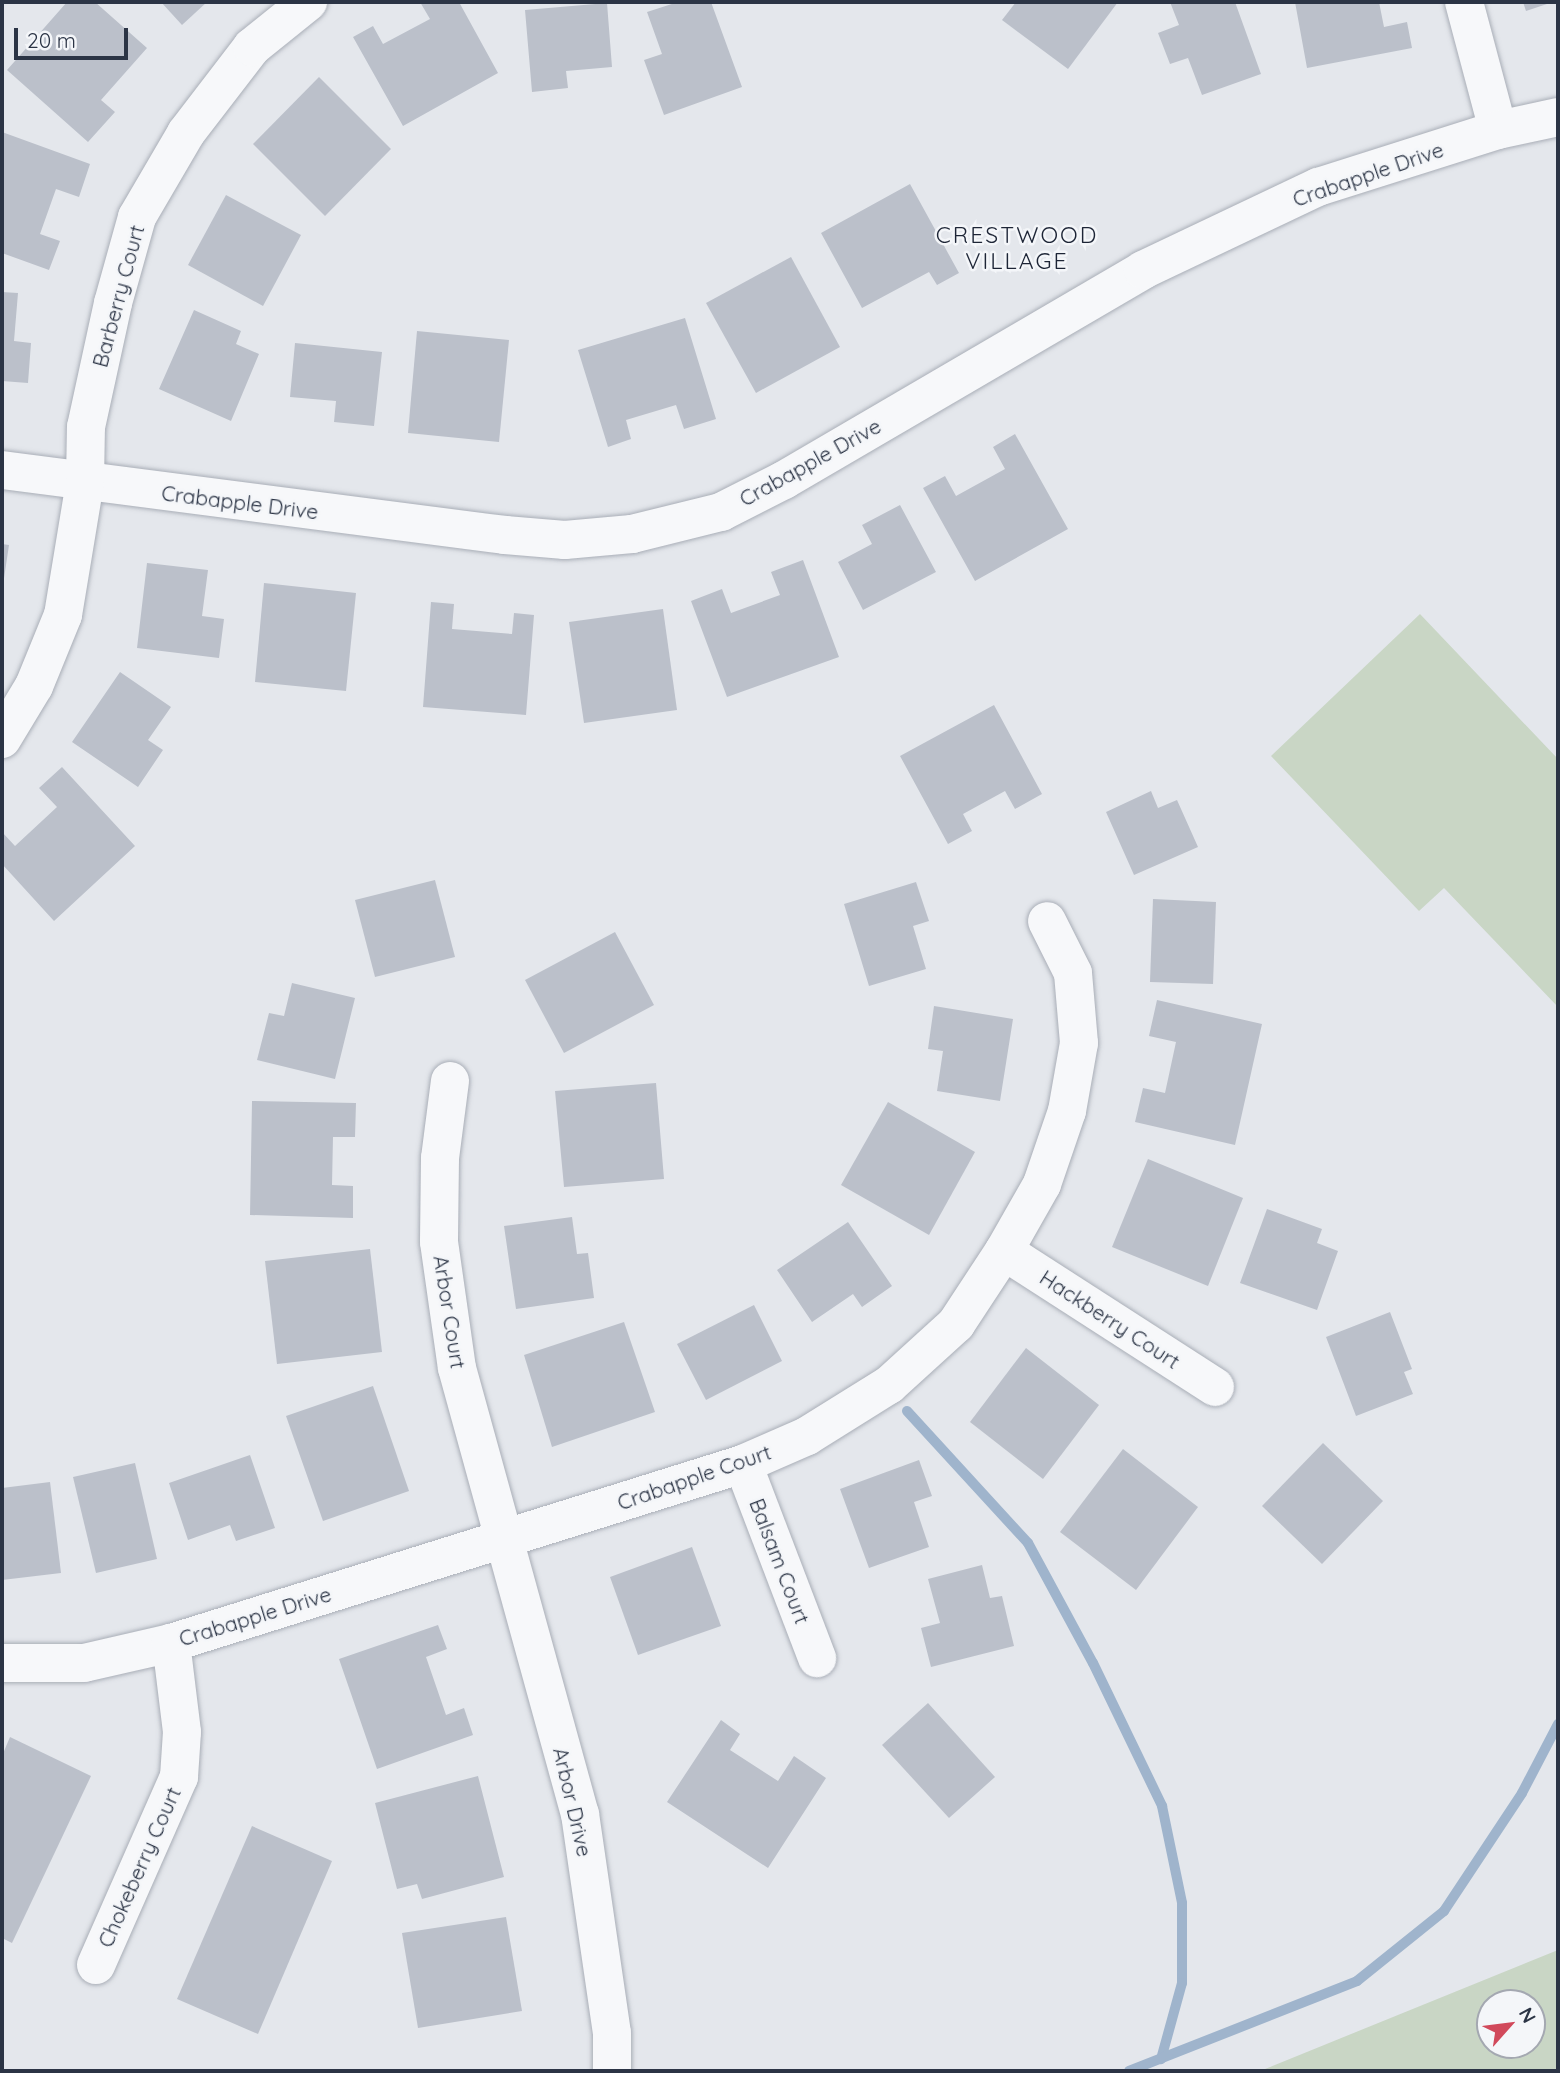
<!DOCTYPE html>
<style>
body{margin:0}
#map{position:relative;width:1560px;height:2073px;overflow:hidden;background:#e4e7ec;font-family:Quicksand,sans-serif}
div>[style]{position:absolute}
.green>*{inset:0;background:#c9d6c5}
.stream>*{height:10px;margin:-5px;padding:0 5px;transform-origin:5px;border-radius:5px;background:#9fb4cc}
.building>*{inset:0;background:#bbc0ca}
.roads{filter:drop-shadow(0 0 2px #a9aeb7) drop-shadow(0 0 2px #a9aeb7)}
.minor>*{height:38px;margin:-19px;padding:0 19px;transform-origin:19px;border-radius:19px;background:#f7f8fa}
span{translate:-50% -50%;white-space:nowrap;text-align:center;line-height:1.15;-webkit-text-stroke:5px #f4f6f9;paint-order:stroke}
.street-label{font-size:21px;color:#2b3445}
.neighbourhood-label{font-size:23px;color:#1d2536;letter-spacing:2px}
.frame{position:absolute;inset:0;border:4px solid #2b3445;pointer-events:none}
.north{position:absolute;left:1476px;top:1989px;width:70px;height:70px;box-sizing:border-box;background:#f4f6f9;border:2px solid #a4a8b1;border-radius:50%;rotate:62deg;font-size:19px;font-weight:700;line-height:28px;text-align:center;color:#2b3445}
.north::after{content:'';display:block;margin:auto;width:24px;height:32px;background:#d1495b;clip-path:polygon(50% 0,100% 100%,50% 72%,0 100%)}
.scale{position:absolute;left:14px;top:28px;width:114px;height:32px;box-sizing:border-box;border:4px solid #2b3445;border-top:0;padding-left:9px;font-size:21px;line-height:24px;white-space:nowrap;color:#2b3445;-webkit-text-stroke:5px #f4f6f9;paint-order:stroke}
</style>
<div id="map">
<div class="green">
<div style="clip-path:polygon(1420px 614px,1558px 759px,1558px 1007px,1444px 888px,1419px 911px,1271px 756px)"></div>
<div style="clip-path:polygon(evenodd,1558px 1950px,1558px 2071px,1260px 2071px,1558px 1950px,1490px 2003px,1532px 2003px,1532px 2045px,1490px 2045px,1490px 2003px)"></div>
</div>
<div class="stream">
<div style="left:907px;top:1411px;width:179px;rotate:47.5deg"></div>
<div style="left:1028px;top:1543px;width:136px;rotate:61.6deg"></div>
<div style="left:1093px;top:1663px;width:159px;rotate:64.2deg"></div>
<div style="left:1162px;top:1806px;width:99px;rotate:78.3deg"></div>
<div style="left:1182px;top:1903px;width:80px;rotate:90deg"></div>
<div style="left:1182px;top:1983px;width:79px;rotate:105.4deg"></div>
<div style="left:1129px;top:2071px;width:245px;rotate:-21.5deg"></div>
<div style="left:1357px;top:1981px;width:112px;rotate:-38.8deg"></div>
<div style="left:1444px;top:1911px;width:141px;rotate:-56.5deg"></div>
<div style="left:1522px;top:1793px;width:78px;rotate:-62.4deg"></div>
</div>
<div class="building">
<div style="clip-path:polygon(67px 2px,95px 2px,147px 48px,101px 100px,115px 112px,88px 142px,7px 70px)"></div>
<div style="clip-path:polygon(161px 2px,207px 2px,182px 25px)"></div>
<div style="clip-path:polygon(420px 2px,459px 2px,498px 73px,403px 126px,353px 37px,373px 26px,383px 44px,430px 19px)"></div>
<div style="clip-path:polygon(678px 2px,711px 2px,742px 87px,664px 115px,644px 60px,662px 54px,647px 12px)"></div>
<div style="clip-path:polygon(1016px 2px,1118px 2px,1068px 69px,1002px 20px)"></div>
<div style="clip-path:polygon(1170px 2px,1235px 2px,1261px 74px,1202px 95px,1188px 58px,1170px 64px,1158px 33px,1179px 25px)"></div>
<div style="clip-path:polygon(1295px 2px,1379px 2px,1384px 27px,1407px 22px,1412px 48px,1307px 68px)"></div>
<div style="clip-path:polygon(1523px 2px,1553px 2px,1526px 11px)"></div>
<div style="clip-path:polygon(607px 3px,612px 67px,566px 71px,568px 88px,532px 92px,525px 10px)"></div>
<div style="clip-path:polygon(319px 77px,391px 149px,325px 216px,253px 144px)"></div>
<div style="clip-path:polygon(2px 132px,90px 164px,79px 197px,56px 189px,40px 234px,60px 241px,49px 270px,2px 253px)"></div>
<div style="clip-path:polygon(910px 184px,959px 273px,937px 285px,929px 272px,862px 308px,821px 233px)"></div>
<div style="clip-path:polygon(226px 195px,301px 235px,263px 306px,188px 265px)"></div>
<div style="clip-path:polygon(791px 257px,840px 347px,756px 393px,706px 303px)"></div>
<div style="clip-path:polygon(2px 292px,18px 293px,14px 341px,31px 343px,28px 383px,2px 381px)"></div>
<div style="clip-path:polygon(194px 310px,241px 331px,236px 344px,259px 354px,231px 421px,159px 389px)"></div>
<div style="clip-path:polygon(685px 318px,716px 419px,684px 429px,676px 405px,626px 420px,631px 439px,608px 447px,578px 350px)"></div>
<div style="clip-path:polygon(417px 331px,509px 340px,499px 442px,408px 433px)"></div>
<div style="clip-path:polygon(295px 343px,382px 352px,374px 426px,334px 422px,336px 401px,290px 397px)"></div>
<div style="clip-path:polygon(1015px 434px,1068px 529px,975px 581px,923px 488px,945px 476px,956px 496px,1005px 469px,993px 447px)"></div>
<div style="clip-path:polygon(900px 505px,936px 572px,863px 610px,838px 562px,872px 544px,862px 525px)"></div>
<div style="clip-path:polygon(2px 544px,9px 545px,3px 585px,2px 585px)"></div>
<div style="clip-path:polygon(803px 560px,839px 657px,727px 697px,691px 601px,722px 589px,731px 613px,780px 595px,771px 572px)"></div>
<div style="clip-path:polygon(147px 563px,208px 570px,202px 616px,224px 619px,219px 658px,137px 648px)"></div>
<div style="clip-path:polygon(264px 583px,356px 593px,346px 691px,255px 682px)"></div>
<div style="clip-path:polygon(431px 602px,454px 604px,452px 629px,512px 634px,514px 613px,534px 615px,526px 715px,423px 707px)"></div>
<div style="clip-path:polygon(663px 609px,677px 710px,584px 723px,569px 622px)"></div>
<div style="clip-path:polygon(120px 672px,171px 707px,148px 740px,163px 750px,138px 787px,72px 742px)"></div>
<div style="clip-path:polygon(994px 705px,1042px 794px,1015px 809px,1005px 791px,963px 814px,972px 831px,948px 844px,900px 756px)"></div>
<div style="clip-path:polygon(62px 767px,135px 846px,54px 921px,2px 864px,2px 832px,15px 846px,57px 807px,39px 788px)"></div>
<div style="clip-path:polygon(1151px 791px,1158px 808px,1177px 800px,1198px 847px,1134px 875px,1106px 812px)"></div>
<div style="clip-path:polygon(435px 880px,455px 957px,375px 977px,355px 900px)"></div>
<div style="clip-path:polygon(916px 882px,929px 921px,913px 926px,926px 969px,869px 986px,844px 904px)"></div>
<div style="clip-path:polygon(1153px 899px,1216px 902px,1213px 984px,1150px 982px)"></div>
<div style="clip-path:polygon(615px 932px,654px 1005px,564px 1053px,525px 980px)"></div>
<div style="clip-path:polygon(292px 983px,355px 998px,335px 1079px,257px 1060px,269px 1013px,284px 1016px)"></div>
<div style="clip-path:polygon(1157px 1000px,1262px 1024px,1235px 1145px,1135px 1122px,1143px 1088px,1165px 1093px,1176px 1042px,1149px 1036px)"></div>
<div style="clip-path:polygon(934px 1006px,1013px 1019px,1000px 1101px,937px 1091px,943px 1051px,928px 1049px)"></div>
<div style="clip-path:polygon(656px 1083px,664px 1179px,564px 1187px,555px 1091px)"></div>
<div style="clip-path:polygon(252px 1101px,356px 1103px,355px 1137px,333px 1137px,332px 1185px,353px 1186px,353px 1218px,250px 1215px)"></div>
<div style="clip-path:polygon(888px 1102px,975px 1152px,929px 1235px,841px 1185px)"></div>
<div style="clip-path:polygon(1148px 1159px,1243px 1198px,1208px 1286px,1112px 1247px)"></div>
<div style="clip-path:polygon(1267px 1209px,1322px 1229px,1317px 1243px,1338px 1251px,1317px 1310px,1240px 1283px)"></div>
<div style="clip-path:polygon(572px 1217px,577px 1254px,588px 1253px,594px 1298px,516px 1309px,504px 1226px)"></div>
<div style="clip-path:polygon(848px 1222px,892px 1286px,862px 1307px,853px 1294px,812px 1322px,777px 1270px)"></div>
<div style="clip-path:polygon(370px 1249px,382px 1352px,277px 1364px,265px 1261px)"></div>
<div style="clip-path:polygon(754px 1305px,782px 1361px,706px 1400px,677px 1344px)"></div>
<div style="clip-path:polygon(1390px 1312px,1412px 1369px,1404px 1372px,1413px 1394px,1356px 1416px,1326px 1337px)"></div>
<div style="clip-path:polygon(624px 1322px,655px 1412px,552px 1447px,524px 1355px)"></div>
<div style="clip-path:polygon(1026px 1348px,1099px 1405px,1043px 1479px,970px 1422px)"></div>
<div style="clip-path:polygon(373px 1386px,409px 1491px,323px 1521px,286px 1416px)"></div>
<div style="clip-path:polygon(1323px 1443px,1383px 1501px,1322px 1564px,1262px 1506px)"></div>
<div style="clip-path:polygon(1123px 1449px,1198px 1507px,1136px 1590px,1060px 1532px)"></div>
<div style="clip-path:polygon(250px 1455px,275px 1528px,236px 1541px,230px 1525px,188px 1540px,169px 1483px)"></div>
<div style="clip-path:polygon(919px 1460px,932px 1496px,914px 1502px,929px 1547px,869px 1568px,840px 1489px)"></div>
<div style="clip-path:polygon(135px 1463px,157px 1559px,96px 1573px,73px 1477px)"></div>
<div style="clip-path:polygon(50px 1482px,61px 1573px,2px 1580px,2px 1488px)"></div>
<div style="clip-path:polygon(692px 1547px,721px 1626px,638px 1655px,610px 1577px)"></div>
<div style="clip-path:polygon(982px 1565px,990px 1598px,1002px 1596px,1014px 1646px,931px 1667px,921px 1628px,940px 1623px,928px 1579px)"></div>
<div style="clip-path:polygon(438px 1625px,447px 1649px,426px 1657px,446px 1715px,464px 1708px,473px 1735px,377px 1769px,339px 1659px)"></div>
<div style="clip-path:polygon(928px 1703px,995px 1777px,949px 1818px,882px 1745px)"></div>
<div style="clip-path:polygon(721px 1720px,740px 1734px,730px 1750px,778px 1781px,794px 1756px,826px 1778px,768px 1868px,667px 1802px)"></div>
<div style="clip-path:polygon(10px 1737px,91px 1776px,12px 1943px,2px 1938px,2px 1756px)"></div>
<div style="clip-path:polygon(478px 1776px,504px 1877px,422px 1899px,417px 1884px,397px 1889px,375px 1803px)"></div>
<div style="clip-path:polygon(252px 1826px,332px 1861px,258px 2034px,177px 1999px)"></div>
<div style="clip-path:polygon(506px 1917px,522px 2011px,418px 2028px,402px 1933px)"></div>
</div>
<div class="roads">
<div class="minor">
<div style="left:1464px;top:2px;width:132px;rotate:75.1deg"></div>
<div style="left:2px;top:470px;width:507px;rotate:7.36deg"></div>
<div style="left:505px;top:535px;width:60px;rotate:4.8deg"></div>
<div style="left:565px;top:540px;width:67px;rotate:-5.1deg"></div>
<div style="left:632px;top:534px;width:92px;rotate:-13.9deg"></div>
<div style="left:721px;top:512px;width:71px;rotate:-26.9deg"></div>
<div style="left:784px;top:480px;width:416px;rotate:-30.3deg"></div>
<div style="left:1143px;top:270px;width:194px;rotate:-25.4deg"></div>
<div style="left:1318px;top:187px;width:189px;rotate:-17.6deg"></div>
<div style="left:1498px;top:130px;width:61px;rotate:-12.2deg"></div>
<div style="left:2px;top:739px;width:62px;rotate:-58.9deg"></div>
<div style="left:34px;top:686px;width:77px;rotate:-67.8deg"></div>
<div style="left:63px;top:615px;width:135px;rotate:-80.6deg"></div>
<div style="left:85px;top:482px;width:55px;rotate:-89deg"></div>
<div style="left:86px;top:427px;width:127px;rotate:-77.7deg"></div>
<div style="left:113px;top:303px;width:89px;rotate:-74.4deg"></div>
<div style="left:137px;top:217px;width:97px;rotate:-59.7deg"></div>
<div style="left:186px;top:133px;width:108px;rotate:-52.5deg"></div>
<div style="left:252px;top:47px;width:72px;rotate:-38.8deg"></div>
<div style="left:450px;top:1081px;width:78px;rotate:97.4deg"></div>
<div style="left:440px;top:1158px;width:84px;rotate:90.7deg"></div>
<div style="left:439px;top:1242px;width:127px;rotate:81.9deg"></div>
<div style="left:457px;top:1368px;width:463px;rotate:74.6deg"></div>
<div style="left:580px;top:1814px;width:221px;rotate:81.7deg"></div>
<div style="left:612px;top:2033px;width:38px;rotate:90deg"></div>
<div style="left:1004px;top:1251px;width:251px;rotate:32.8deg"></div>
<div style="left:743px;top:1464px;width:208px;rotate:69.1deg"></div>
<div style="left:2px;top:1663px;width:82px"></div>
<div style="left:84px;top:1663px;width:89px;rotate:-12.9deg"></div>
<div style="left:171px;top:1643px;width:599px;rotate:-17.38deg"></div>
<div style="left:743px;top:1464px;width:70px;rotate:-23.6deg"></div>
<div style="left:807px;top:1436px;width:97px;rotate:-31.9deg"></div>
<div style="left:889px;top:1385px;width:91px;rotate:-42.3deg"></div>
<div style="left:956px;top:1324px;width:87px;rotate:-56.7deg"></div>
<div style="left:1004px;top:1251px;width:77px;rotate:-60.4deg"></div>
<div style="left:1042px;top:1184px;width:77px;rotate:-71.1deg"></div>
<div style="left:1067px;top:1111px;width:69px;rotate:-80deg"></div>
<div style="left:1079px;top:1043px;width:70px;rotate:-94.9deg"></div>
<div style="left:1073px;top:973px;width:58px;rotate:-116.6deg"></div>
<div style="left:96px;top:1965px;width:206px;rotate:-66.2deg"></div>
<div style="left:179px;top:1777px;width:45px;rotate:-86.2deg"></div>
<div style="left:182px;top:1732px;width:90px;rotate:-97deg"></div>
</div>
</div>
<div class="street-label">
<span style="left:1368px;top:174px;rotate:-19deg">Crabapple Drive</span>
<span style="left:118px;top:296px;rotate:-75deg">Barberry Court</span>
<span style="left:810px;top:462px;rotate:-29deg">Crabapple Drive</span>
<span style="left:240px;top:502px;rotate:7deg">Crabapple Drive</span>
<span style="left:450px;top:1312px;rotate:81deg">Arbor Court</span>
<span style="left:1110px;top:1319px;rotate:33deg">Hackberry Court</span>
<span style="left:694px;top:1477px;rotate:-19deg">Crabapple Court</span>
<span style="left:780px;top:1561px;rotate:69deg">Balsam Court</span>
<span style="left:255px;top:1616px;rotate:-17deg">Crabapple Drive</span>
<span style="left:573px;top:1802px;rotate:77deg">Arbor Drive</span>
<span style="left:139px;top:1867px;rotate:-66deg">Chokeberry Court</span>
</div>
<div class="neighbourhood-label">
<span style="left:1017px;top:248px">CRESTWOOD<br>VILLAGE</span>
</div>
<div class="frame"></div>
<div class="north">N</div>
<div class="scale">20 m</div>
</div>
